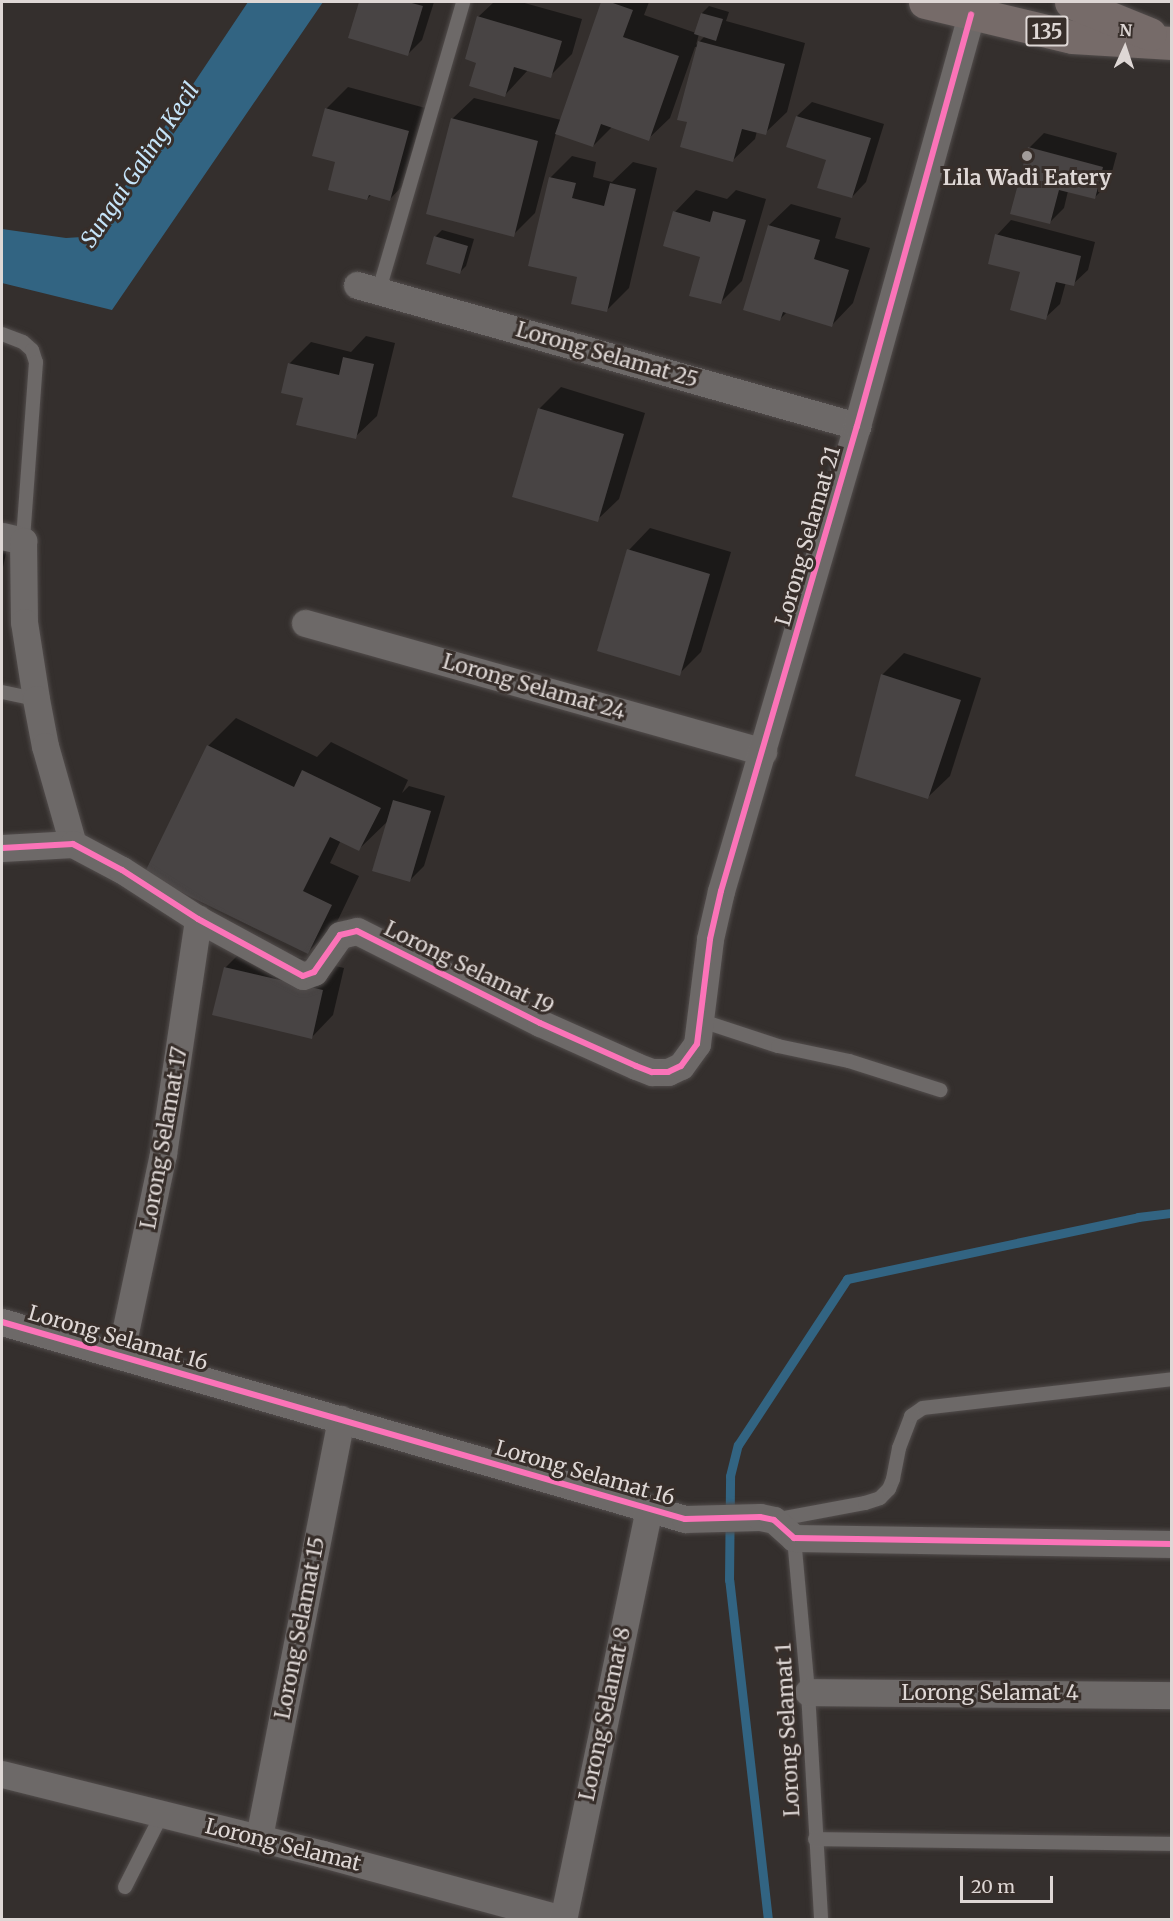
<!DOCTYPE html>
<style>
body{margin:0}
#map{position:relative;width:1173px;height:1921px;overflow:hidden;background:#342f2d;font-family:Merriweather,serif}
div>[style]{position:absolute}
.water>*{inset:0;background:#326482}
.shadow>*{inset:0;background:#0007}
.stream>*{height:9px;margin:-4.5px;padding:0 4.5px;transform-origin:4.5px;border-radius:4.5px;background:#326482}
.building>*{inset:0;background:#484444}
.roads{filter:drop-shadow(0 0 2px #524d4c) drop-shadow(0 0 2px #524d4c)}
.service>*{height:14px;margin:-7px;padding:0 7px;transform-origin:7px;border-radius:7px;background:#6d6968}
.minor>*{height:27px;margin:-13.5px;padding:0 13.5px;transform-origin:13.5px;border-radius:13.5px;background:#6d6968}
.primary>*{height:33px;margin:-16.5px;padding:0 16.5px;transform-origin:16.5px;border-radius:16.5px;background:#766b69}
.cycleway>*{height:6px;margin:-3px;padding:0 3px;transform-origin:3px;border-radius:3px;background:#fb73b8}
.dots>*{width:16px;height:16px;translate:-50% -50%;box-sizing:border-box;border:3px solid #372e2a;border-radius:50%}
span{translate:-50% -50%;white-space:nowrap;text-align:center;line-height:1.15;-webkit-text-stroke:6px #372e2a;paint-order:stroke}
.shield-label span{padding:2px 4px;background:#372e2a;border:2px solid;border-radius:4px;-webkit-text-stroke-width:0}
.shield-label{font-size:20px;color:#ded7d5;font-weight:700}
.poi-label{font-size:21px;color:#ded7d5;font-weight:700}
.street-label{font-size:21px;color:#ded7d5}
.water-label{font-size:22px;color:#c5e4f9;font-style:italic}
.frame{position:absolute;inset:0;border:3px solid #ded7d5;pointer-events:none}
.north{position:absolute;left:1095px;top:18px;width:60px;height:60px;-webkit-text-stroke:4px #372e2a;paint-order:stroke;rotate:3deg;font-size:16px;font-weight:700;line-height:24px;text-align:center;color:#ded7d5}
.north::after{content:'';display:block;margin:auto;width:21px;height:27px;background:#ded7d5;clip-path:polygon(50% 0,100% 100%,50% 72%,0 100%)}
.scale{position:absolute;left:960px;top:1876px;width:93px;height:27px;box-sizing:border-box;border:3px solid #ded7d5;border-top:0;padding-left:8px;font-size:18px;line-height:21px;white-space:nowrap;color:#ded7d5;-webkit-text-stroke:4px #372e2a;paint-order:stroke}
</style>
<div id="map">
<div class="water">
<div style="clip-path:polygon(248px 2px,323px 2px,112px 310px,2px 283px,2px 229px,66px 238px,82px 237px,95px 231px)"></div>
</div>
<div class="shadow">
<div style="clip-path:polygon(361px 2px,434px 2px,422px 40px,407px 55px,350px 37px)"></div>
<div style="clip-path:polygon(494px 2px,521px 2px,582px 19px,572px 54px,550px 76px,528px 70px,505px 95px,478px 62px,478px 17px)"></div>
<div style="clip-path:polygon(evenodd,603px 2px,649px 2px,644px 15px,696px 33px,702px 13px,709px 6px,729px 12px,726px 21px,805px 43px,787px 112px,765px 133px,757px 131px,755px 139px,733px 160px,688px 121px,697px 47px,695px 47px,670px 118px,648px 139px,612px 127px,593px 146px,556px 133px,535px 213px,513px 235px,452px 119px,474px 98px,561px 120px,603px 2px,699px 34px,705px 36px,696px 45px,699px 34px)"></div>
<div style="clip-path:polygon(348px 87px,429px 109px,411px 177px,390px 199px,372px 194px,367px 199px,337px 161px,326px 109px)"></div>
<div style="clip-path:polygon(812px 102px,884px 124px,866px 182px,852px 197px,797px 116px)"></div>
<div style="clip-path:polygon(1044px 133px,1117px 153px,1109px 183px,1094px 198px,1068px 191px,1064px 208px,1049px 223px,1029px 148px)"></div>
<div style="clip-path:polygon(572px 156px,596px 162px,593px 177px,612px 182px,633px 162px,657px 168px,629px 288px,607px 310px,579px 276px,550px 178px)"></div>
<div style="clip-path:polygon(696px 190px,727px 199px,736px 190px,766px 199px,742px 281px,720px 303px,702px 256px,675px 212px)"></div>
<div style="clip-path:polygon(791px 204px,841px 218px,835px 238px,870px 248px,853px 303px,832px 325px,787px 312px,780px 319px,745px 309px,769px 225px)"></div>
<div style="clip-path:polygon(1011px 220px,1095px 242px,1088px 270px,1073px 284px,1066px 282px,1060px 304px,1045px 318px,1022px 271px,997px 235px)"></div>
<div style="clip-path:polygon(442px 230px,474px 239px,466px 266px,459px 273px,435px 237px)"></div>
<div style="clip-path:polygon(366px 336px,395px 343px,377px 416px,355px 437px,304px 397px,289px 364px,311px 342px,351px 352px)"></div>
<div style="clip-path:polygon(561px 387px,645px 413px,619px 499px,597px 520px,539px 409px)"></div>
<div style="clip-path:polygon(650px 528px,731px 552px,701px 652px,679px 674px,629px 550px)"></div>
<div style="clip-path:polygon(2px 537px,9px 539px,2px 572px)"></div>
<div style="clip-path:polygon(904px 653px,981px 678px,950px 776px,928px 797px,882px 675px)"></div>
<div style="clip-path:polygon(236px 718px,317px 757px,331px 742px,408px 780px,402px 793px,409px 786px,445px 796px,424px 866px,410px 880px,389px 820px,359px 849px,341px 840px,330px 863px,359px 876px,336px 924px,308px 952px,208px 746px)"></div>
<div style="clip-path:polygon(247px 946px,344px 968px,333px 1015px,312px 1037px,225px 968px)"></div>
</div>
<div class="stream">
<div style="left:768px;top:1920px;width:342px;rotate:-96.5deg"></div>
<div style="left:729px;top:1580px;width:104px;rotate:-89.4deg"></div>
<div style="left:730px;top:1476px;width:32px;rotate:-76deg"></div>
<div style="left:738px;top:1445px;width:199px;rotate:-56.7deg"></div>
<div style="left:847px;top:1279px;width:298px;rotate:-12deg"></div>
<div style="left:1138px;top:1217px;width:34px;rotate:-7deg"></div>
</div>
<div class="building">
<div style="clip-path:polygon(359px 2px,408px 2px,423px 6px,408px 56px,348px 38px)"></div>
<div style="clip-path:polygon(601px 2px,610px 2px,633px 10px,623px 37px,679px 56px,649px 141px,601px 124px,593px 147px,555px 134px)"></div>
<div style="clip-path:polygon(701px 13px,723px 19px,716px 41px,694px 34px)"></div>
<div style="clip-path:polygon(477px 16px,562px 41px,551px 78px,514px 67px,505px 97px,469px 86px,476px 63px,465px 59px)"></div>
<div style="clip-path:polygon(698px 41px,785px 64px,766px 135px,742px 129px,733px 162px,680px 147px,687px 122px,677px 120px)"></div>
<div style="clip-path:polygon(325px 108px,409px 131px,390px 201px,369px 195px,367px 200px,328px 190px,335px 162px,312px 156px)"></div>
<div style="clip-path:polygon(796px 116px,871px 138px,852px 198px,817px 188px,826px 160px,786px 147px)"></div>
<div style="clip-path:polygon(451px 118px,538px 141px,514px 237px,426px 214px)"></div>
<div style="clip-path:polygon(1028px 147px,1103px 167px,1095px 199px,1059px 190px,1050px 224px,1010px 214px)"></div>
<div style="clip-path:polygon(549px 177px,576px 183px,572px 198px,604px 206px,610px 183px,636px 189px,607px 312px,571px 304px,577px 277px,528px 266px)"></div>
<div style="clip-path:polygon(673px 211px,710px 222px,713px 211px,746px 220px,721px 304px,689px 296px,700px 257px,663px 246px)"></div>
<div style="clip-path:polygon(768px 225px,820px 240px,814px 259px,849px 270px,832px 327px,783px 312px,780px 321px,743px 310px)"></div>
<div style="clip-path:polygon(995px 234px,1081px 256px,1074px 286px,1056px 282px,1046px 320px,1010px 310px,1020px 272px,988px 264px)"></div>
<div style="clip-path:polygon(434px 236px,468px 246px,460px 274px,426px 264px)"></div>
<div style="clip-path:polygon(343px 357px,374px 364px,356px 439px,296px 425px,303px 398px,281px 393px,288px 363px,339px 375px)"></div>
<div style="clip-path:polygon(538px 408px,624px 434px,598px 522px,512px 497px)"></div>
<div style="clip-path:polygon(627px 549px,710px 574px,680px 676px,597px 651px)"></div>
<div style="clip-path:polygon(881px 674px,961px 700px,928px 799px,855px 776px)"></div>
<div style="clip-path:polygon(207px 745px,294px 787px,302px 770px,381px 808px,359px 851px,330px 837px,303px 891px,332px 905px,308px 954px,144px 874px)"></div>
<div style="clip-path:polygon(393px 800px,431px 811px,410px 882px,372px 871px)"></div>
<div style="clip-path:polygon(224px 967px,323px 990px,312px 1039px,212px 1015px)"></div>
</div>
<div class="roads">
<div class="service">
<div style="left:379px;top:290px;width:300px;rotate:-73.7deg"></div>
<div style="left:2px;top:334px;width:22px;rotate:21deg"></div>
<div style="left:23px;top:342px;width:12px;rotate:42deg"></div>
<div style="left:32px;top:350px;width:13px;rotate:72deg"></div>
<div style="left:36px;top:362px;width:179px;rotate:94.2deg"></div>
<div style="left:2px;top:692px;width:35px;rotate:12deg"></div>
<div style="left:702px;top:1021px;width:80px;rotate:18.2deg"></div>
<div style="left:778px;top:1046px;width:73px;rotate:11.9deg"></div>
<div style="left:849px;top:1061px;width:96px;rotate:17.7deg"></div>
<div style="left:774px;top:1520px;width:93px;rotate:-10.6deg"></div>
<div style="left:865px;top:1503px;width:16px;rotate:-18deg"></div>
<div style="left:880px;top:1498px;width:13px;rotate:-45deg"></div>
<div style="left:889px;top:1489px;width:11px;rotate:-68deg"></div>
<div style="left:893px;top:1479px;width:32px;rotate:-79deg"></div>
<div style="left:899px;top:1448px;width:34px;rotate:-69deg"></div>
<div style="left:911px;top:1416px;width:14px;rotate:-34deg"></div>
<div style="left:923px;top:1408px;width:251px;rotate:-6.6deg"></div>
<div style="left:794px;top:1538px;width:155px;rotate:84.8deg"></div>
<div style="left:808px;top:1692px;width:228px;rotate:86.7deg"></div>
<div style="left:815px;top:1839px;width:357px;rotate:0.8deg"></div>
<div style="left:125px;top:1887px;width:82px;rotate:-63.1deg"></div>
</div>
<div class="minor">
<div style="left:357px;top:285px;width:520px;rotate:15.75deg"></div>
<div style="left:2px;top:536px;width:22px;rotate:13deg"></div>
<div style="left:23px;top:541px;width:81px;rotate:89.3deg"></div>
<div style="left:24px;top:622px;width:78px;rotate:81.1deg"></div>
<div style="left:36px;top:699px;width:48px;rotate:79.2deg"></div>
<div style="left:45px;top:746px;width:102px;rotate:74.1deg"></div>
<div style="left:305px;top:623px;width:476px;rotate:15.7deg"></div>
<div style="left:2px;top:848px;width:71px;rotate:-3.2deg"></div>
<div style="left:73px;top:844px;width:55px;rotate:28deg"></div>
<div style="left:122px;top:870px;width:90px;rotate:32.8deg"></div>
<div style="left:198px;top:919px;width:119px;rotate:28.5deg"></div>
<div style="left:303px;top:976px;width:12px;rotate:-20deg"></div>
<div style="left:314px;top:972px;width:45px;rotate:-54.9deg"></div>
<div style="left:340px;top:935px;width:17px;rotate:-13deg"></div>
<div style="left:357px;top:931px;width:205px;rotate:26.7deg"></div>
<div style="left:540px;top:1023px;width:105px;rotate:24.1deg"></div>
<div style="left:636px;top:1066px;width:17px;rotate:21deg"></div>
<div style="left:652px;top:1072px;width:16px"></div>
<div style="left:668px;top:1072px;width:14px;rotate:-25deg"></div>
<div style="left:681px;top:1066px;width:27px;rotate:-54deg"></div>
<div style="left:697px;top:1044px;width:106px;rotate:-82.9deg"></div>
<div style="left:710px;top:939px;width:49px;rotate:-77.1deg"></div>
<div style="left:721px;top:891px;width:484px;rotate:-73.7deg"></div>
<div style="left:857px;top:426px;width:427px;rotate:-74.5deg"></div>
<div style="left:2px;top:1322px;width:711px;rotate:16.09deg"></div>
<div style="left:685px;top:1519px;width:75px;rotate:-1.5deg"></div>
<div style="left:760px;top:1517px;width:14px;rotate:12deg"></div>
<div style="left:774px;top:1520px;width:27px;rotate:42deg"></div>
<div style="left:794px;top:1538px;width:378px;rotate:0.9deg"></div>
<div style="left:120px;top:1356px;width:207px;rotate:-78deg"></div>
<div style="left:163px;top:1154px;width:238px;rotate:-81.5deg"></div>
<div style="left:808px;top:1692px;width:364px;rotate:0.5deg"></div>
<div style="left:2px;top:1774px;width:331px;rotate:14deg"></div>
<div style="left:323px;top:1854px;width:249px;rotate:15.2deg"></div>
<div style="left:259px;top:1837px;width:426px;rotate:-78.9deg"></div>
<div style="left:563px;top:1920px;width:420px;rotate:-78.2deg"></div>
</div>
<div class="primary">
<div style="left:925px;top:2px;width:151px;rotate:13.4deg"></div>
<div style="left:1072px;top:37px;width:100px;rotate:3.4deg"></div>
<div style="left:1071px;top:2px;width:85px;rotate:22.1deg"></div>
</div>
</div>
<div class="cycleway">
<div style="left:2px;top:848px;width:71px;rotate:-3.2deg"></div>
<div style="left:73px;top:844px;width:55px;rotate:28deg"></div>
<div style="left:122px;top:870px;width:90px;rotate:32.8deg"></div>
<div style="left:198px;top:919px;width:119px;rotate:28.5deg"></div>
<div style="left:303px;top:976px;width:12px;rotate:-20deg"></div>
<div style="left:314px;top:972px;width:45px;rotate:-54.9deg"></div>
<div style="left:340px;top:935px;width:17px;rotate:-13deg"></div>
<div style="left:357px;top:931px;width:205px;rotate:26.7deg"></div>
<div style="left:540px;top:1023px;width:105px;rotate:24.1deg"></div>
<div style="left:636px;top:1066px;width:17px;rotate:21deg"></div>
<div style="left:652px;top:1072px;width:16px"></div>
<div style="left:668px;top:1072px;width:14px;rotate:-25deg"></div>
<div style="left:681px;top:1066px;width:27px;rotate:-54deg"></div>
<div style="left:697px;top:1044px;width:106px;rotate:-82.9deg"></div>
<div style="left:710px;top:939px;width:49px;rotate:-77.1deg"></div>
<div style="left:721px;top:891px;width:484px;rotate:-73.7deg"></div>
<div style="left:857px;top:426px;width:427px;rotate:-74.5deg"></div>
<div style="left:2px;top:1322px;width:711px;rotate:16.09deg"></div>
<div style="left:685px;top:1519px;width:75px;rotate:-1.5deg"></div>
<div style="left:760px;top:1517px;width:14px;rotate:12deg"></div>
<div style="left:774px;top:1520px;width:27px;rotate:42deg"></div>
<div style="left:794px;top:1538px;width:378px;rotate:0.9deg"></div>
</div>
<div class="dots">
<div style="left:1027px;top:156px;background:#a29c9a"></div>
</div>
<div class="shield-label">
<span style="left:1047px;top:31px">135</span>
</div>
<div class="poi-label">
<span style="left:1027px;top:178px">Lila Wadi Eatery</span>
</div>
<div class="street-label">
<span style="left:607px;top:355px;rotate:16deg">Lorong Selamat 25</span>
<span style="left:808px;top:536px;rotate:-74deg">Lorong Selamat 21</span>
<span style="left:534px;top:687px;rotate:16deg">Lorong Selamat 24</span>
<span style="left:469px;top:968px;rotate:26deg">Lorong Selamat 19</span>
<span style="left:164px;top:1138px;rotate:-80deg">Lorong Selamat 17</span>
<span style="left:118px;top:1338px;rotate:16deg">Lorong Selamat 16</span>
<span style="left:585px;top:1473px;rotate:16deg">Lorong Selamat 16</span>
<span style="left:300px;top:1628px;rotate:-79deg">Lorong Selamat 15</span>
<span style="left:990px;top:1693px">Lorong Selamat 4</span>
<span style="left:605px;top:1714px;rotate:-78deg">Lorong Selamat 8</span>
<span style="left:788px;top:1730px;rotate:-93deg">Lorong Selamat 1</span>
<span style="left:283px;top:1845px;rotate:14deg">Lorong Selamat</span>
</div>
<div class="water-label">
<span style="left:140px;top:165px;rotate:-56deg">Sungai Galing Kecil</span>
</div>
<div class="frame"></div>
<div class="north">N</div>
<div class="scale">20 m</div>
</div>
